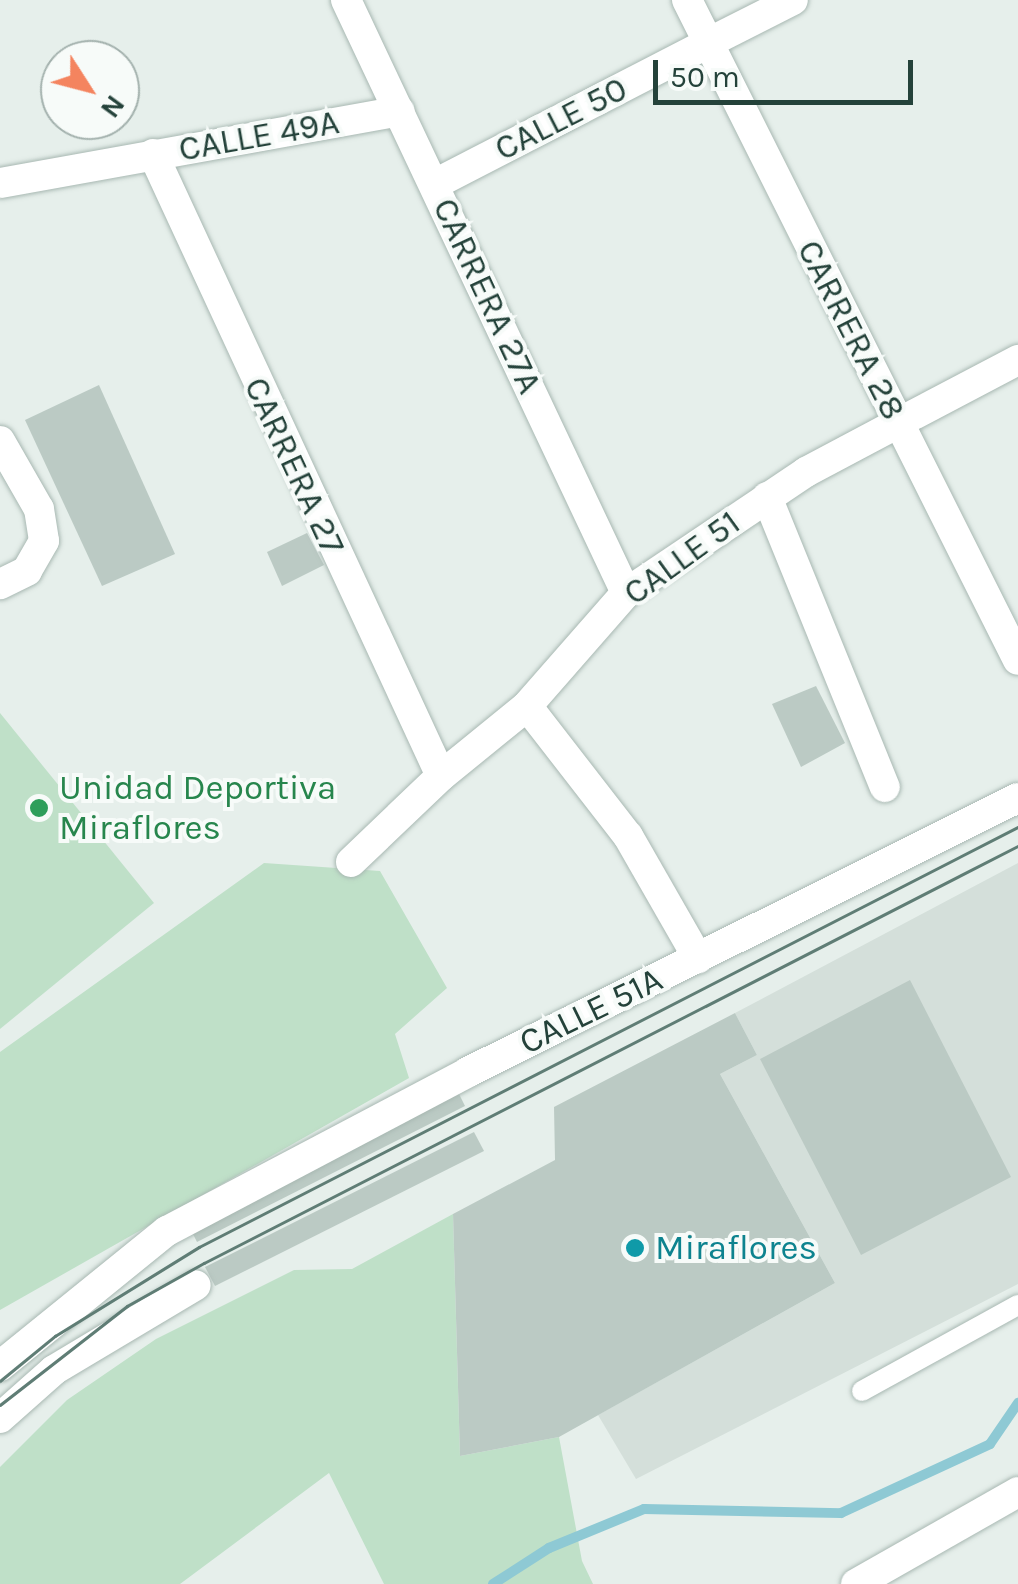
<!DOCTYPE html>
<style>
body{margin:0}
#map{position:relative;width:1018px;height:1584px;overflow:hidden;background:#e6efeb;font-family:Karla,sans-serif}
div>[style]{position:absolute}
.built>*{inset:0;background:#d4dfda}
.green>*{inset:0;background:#bfe0c8}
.stream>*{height:10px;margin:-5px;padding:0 5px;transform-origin:5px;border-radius:5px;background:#8ec9d4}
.building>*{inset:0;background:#bbcac4}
.roads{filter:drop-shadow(0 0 2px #a8b8b2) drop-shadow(0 0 2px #a8b8b2)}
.lane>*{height:20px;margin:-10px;padding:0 10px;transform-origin:10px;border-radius:10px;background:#fff}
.street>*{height:30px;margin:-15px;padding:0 15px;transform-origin:15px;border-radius:15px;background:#fff}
.secondary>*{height:30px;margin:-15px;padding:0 15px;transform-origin:15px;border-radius:15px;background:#fff}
.tram>*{height:2.5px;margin:-1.25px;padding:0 1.25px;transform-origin:1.25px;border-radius:1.25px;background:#5f7d75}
.dots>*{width:28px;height:28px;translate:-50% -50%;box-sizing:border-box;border:5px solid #f7fbf9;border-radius:50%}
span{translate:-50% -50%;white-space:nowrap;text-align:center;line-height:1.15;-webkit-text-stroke:8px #f7fbf9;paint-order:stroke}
.street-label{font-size:35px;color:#24423a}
.leisure-label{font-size:35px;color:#27864d}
.left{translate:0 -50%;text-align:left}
.culture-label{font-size:35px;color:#0d838f}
.north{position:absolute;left:40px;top:40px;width:100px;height:100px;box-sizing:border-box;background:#f7fbf9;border:2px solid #a3b1ad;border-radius:50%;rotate:126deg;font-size:28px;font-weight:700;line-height:40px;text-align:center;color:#24423a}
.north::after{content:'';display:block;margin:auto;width:35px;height:45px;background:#f4845f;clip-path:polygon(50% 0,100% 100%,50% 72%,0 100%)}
.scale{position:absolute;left:653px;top:60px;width:260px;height:45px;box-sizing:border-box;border:5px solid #24423a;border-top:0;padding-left:12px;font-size:30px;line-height:35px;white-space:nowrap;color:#24423a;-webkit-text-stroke:8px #f7fbf9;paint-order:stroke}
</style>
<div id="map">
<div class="built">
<div style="clip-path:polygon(1018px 863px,1018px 1284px,636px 1479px,598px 1415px,835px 1283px,720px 1074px,757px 1055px,735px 1013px)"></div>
</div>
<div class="green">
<div style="clip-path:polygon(0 713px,154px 903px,0 1029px)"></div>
<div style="clip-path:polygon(264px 863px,380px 871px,447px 988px,395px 1034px,409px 1078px,0 1310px,0 1052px)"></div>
<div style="clip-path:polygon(453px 1214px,460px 1456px,559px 1437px,582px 1561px,593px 1584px,384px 1584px,329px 1473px,180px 1584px,0 1584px,0 1467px,67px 1400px,156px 1339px,294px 1270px,352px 1269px)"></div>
</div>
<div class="stream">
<div style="left:493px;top:1584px;width:67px;rotate:-32.7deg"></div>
<div style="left:549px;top:1548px;width:103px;rotate:-22.3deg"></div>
<div style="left:644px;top:1509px;width:197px;rotate:1.2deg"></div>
<div style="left:841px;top:1513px;width:164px;rotate:-24.8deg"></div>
<div style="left:990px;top:1444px;width:50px;rotate:-55.7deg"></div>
</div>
<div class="building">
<div style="clip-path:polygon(99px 385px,175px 554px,102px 586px,25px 420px)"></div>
<div style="clip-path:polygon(307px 533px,324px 565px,282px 586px,267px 552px)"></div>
<div style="clip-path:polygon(816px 686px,845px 743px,801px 767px,772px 704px)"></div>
<div style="clip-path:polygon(910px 980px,1011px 1177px,861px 1255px,760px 1059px)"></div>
<div style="clip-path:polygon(735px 1013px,757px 1055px,720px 1074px,835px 1283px,559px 1437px,460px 1456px,453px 1214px,555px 1160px,554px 1107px)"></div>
<div style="clip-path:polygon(455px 1086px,465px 1106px,197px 1242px,187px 1222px)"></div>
<div style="clip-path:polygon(474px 1132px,484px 1151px,215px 1286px,205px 1267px)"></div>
</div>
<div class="roads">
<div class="lane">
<div style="left:862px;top:1391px;width:178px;rotate:-28.9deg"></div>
</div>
<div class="street">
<div style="left:346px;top:0;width:656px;rotate:64.72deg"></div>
<div style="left:153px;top:154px;width:685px;rotate:65.15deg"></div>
<div style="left:0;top:183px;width:406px;rotate:-10.2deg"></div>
<div style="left:435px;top:184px;width:307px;rotate:-27.3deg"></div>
<div style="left:0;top:441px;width:78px;rotate:60.2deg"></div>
<div style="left:39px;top:509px;width:32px;rotate:81deg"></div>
<div style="left:44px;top:541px;width:34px;rotate:120deg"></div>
<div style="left:27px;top:571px;width:30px;rotate:154deg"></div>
<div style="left:767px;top:497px;width:313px;rotate:67.9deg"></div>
<div style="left:527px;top:706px;width:165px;rotate:52.2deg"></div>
<div style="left:628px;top:836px;width:141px;rotate:60.2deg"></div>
<div style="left:351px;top:862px;width:124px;rotate:-43.7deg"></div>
<div style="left:441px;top:776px;width:111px;rotate:-39.1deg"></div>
<div style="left:527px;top:706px;width:150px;rotate:-48.8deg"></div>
<div style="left:626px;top:593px;width:217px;rotate:-33.9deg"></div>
<div style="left:806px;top:472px;width:104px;rotate:-28deg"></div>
<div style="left:0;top:1366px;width:215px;rotate:-39deg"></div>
<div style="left:167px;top:1231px;width:340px;rotate:-27.8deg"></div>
<div style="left:468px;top:1072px;width:614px;rotate:-26.48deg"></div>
<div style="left:0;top:1418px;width:72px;rotate:-41.6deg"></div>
<div style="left:54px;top:1370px;width:165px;rotate:-30.9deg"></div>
</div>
<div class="secondary">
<div style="left:687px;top:0;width:738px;rotate:63.37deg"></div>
<div style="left:708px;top:43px;width:95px;rotate:-26.8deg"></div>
<div style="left:898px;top:423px;width:136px;rotate:-27.7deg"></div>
<div style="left:856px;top:1584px;width:186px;rotate:-29.6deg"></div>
</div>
</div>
<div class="tram">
<div style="left:0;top:1381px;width:71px;rotate:-39.3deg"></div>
<div style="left:55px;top:1336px;width:169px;rotate:-31.7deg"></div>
<div style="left:199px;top:1247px;width:920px;rotate:-27.15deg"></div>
<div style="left:0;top:1405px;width:161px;rotate:-37.9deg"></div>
<div style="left:127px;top:1306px;width:88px;rotate:-29.2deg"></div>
<div style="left:204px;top:1263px;width:915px;rotate:-27.13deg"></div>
</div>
<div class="dots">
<div style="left:39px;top:808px;background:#2e9e5b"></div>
<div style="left:635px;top:1248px;background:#0f9aa8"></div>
</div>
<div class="street-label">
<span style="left:561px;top:119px;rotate:-27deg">CALLE 50</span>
<span style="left:259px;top:136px;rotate:-10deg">CALLE 49A</span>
<span style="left:487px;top:296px;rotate:65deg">CARRERA 27A</span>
<span style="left:851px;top:330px;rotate:63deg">CARRERA 28</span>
<span style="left:294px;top:466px;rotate:65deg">CARRERA 27</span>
<span style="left:682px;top:558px;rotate:-36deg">CALLE 51</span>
<span style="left:591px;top:1011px;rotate:-26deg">CALLE 51A</span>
</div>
<div class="leisure-label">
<span class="left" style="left:59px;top:808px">Unidad Deportiva<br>Miraflores</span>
</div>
<div class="culture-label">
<span class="left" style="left:655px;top:1248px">Miraflores</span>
</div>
<div class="north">N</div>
<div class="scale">50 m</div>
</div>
